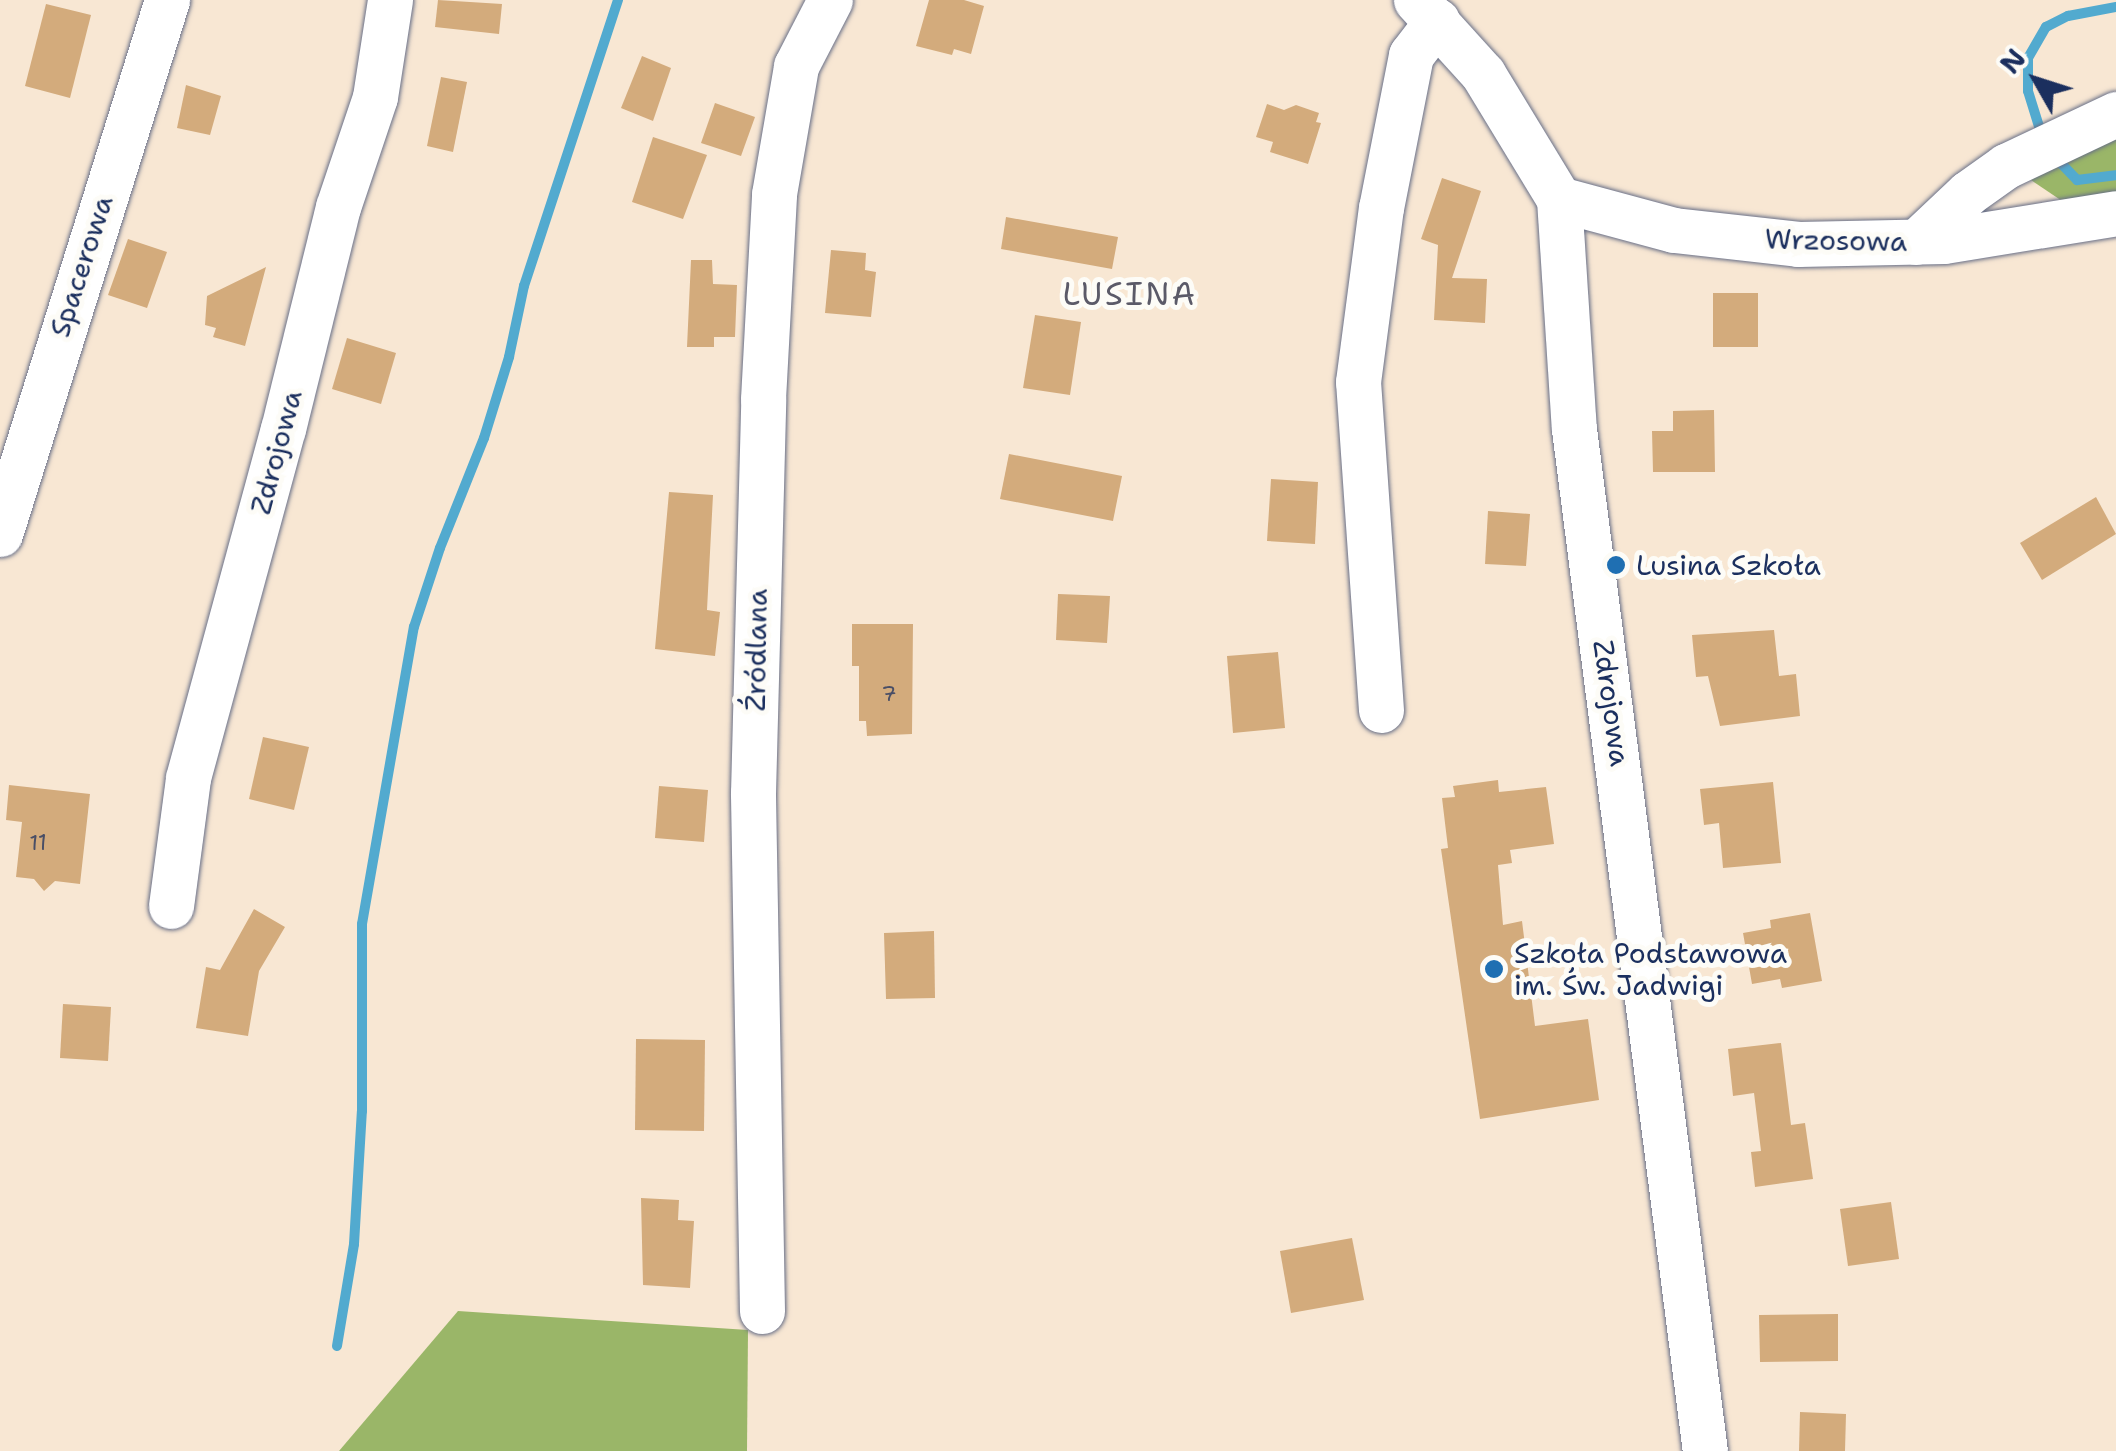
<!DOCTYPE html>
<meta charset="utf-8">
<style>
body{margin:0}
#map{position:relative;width:2116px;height:1451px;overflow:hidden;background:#f8e7d3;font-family:"Shantell Sans",sans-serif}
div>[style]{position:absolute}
.forest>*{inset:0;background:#9ab668}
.stream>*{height:10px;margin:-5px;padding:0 5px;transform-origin:5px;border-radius:5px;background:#52aacf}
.building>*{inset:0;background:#d3ab7c}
.roads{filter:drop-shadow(0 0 2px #686f87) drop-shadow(0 0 2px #686f87)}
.minor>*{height:45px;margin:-22.5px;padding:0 22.5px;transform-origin:22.5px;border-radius:22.5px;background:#fff}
.dots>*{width:28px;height:28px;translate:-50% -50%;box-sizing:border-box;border:5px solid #fdfcf7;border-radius:50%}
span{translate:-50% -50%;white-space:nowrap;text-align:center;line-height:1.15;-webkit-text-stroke:10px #fdfcf7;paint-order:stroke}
.number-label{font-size:22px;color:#494e66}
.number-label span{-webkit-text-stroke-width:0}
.street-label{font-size:28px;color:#1b2f5e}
.poi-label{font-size:28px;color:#1b2f5e}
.left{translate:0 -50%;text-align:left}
.quarter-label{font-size:32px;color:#5b5a68;letter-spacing:2.5px}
.north{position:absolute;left:1986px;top:30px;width:100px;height:100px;-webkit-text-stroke:8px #fdfcf7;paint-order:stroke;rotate:309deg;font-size:28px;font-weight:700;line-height:40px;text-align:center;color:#1b2f5e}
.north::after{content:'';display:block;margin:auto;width:35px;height:45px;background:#1b2f5e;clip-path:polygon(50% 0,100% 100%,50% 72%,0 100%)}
</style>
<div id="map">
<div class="forest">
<div style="clip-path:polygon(2116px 139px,2116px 204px,2065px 203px,2028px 178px)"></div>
<div style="clip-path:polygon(458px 1311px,748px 1330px,747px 1451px,339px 1451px)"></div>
</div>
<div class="stream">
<div style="left:2042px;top:136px;width:47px;rotate:-107.3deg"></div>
<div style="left:2028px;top:91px;width:33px;rotate:-90deg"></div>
<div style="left:2028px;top:58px;width:36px;rotate:-60deg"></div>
<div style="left:2046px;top:27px;width:25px;rotate:-27deg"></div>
<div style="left:2068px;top:16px;width:49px;rotate:-10.6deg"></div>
<div style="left:2053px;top:155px;width:35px;rotate:46deg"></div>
<div style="left:2077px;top:180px;width:39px;rotate:-7deg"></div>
<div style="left:337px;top:1346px;width:103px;rotate:-80.5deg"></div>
<div style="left:354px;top:1244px;width:133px;rotate:-86.6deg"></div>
<div style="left:362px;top:1111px;width:187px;rotate:-90deg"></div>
<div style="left:362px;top:924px;width:302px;rotate:-80.1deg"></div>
<div style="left:414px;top:627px;width:83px;rotate:-71.8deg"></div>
<div style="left:440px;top:548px;width:118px;rotate:-68.2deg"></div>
<div style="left:484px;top:438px;width:85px;rotate:-72.8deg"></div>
<div style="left:509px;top:357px;width:73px;rotate:-78.1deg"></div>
<div style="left:524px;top:286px;width:301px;rotate:-71.8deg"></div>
</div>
<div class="building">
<div style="clip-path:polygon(438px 0,502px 4px,499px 34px,435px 27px)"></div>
<div style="clip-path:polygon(929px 0,964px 0,984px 6px,971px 54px,954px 49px,952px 55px,916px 46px)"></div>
<div style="clip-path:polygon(46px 4px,91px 15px,70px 98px,25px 86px)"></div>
<div style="clip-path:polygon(642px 56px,671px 68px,653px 121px,621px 108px)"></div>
<div style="clip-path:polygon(441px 77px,467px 82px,453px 152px,427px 146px)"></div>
<div style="clip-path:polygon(186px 85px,221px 96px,210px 135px,177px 128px)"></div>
<div style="clip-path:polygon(715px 103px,755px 117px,741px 156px,701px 143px)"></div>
<div style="clip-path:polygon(1267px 104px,1284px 110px,1296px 105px,1319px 113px,1316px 122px,1321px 123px,1308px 164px,1270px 152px,1273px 142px,1256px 137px)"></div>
<div style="clip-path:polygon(653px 137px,707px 155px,683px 219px,632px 202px)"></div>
<div style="clip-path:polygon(1442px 178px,1481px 191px,1452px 278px,1487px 279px,1485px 323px,1434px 320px,1438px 245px,1421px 239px)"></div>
<div style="clip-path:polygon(1006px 217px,1118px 237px,1112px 269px,1001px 249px)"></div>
<div style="clip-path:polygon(128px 239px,167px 252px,147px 308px,108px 295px)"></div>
<div style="clip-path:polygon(831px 250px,866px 253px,865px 270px,876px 272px,871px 317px,825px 313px)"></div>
<div style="clip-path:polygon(691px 260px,712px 260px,713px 284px,737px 285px,735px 337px,714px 337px,714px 347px,687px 347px)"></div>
<div style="clip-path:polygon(266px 267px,245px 346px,213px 337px,216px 328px,205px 325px,207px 296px)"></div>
<div style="clip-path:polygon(1713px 293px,1758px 293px,1758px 347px,1713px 347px)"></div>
<div style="clip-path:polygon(1035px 315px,1081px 322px,1070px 395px,1023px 388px)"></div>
<div style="clip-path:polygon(347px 338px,396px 353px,381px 404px,332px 389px)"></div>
<div style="clip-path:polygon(1714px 410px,1715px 472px,1653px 472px,1652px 431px,1673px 431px,1673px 411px)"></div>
<div style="clip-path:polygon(1009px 454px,1122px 476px,1113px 521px,1000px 499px)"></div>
<div style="clip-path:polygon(1271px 479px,1318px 482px,1315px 544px,1267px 541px)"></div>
<div style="clip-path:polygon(669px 492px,713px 495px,707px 610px,720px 612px,715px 656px,655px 649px)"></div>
<div style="clip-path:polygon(2096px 497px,2116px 534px,2042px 580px,2020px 543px)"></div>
<div style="clip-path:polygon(1488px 511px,1530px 514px,1526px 566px,1485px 564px)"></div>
<div style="clip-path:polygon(1058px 594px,1110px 596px,1107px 643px,1056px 640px)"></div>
<div style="clip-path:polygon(852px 624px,913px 624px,912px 734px,867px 736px,866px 721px,859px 721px,859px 666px,852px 666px)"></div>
<div style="clip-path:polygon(1774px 630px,1779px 676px,1796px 674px,1800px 716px,1720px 726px,1708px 676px,1696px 677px,1692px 635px)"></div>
<div style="clip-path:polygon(1278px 652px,1285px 728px,1233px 733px,1227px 656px)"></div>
<div style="clip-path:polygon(263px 737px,309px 747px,294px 810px,249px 799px)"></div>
<div style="clip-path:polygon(1498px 780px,1499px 792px,1546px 787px,1554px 844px,1510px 850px,1512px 863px,1498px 865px,1503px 925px,1522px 921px,1535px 1026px,1588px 1019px,1599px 1100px,1480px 1119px,1441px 849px,1448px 848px,1442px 798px,1455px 797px,1453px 786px)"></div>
<div style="clip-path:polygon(1773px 782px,1781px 863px,1723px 868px,1719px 823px,1704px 825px,1700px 789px)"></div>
<div style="clip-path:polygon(9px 785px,90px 794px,80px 884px,55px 881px,44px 891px,34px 879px,16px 877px,22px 822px,6px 820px)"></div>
<div style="clip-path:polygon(659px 786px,708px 790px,704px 842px,655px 838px)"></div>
<div style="clip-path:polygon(254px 909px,285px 927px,259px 971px,248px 1036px,196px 1028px,206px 967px,220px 970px)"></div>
<div style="clip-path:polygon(1810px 913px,1822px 981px,1782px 988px,1780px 979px,1752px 984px,1743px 933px,1771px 928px,1770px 920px)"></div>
<div style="clip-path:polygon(934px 931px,935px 998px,886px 999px,884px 933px)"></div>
<div style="clip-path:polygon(63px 1004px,111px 1007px,108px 1061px,60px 1058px)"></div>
<div style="clip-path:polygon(636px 1039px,705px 1040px,704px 1131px,635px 1130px)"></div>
<div style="clip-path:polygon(1781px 1043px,1791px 1125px,1805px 1123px,1813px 1179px,1755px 1187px,1751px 1152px,1761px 1151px,1754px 1093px,1733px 1096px,1728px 1049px)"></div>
<div style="clip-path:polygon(641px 1198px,679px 1200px,678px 1220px,694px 1221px,690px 1288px,643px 1285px)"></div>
<div style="clip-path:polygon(1891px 1202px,1899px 1259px,1848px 1266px,1840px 1209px)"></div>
<div style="clip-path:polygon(1352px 1238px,1364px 1300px,1291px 1313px,1280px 1251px)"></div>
<div style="clip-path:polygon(1838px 1314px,1838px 1361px,1760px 1362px,1759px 1315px)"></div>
<div style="clip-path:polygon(1800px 1412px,1846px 1414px,1845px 1451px,1799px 1451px)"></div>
</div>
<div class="roads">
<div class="minor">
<div style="left:1416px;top:0;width:100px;rotate:47.8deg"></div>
<div style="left:1483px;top:74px;width:146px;rotate:58.7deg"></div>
<div style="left:1559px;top:199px;width:230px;rotate:86.3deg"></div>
<div style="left:1574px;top:429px;width:1030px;rotate:82.7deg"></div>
<div style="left:1559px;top:199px;width:119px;rotate:15.1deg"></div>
<div style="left:1674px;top:230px;width:125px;rotate:6.4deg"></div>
<div style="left:1798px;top:244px;width:146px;rotate:-1.2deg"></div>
<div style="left:1944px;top:241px;width:174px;rotate:-9.2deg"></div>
<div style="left:1916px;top:242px;width:71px;rotate:-43.3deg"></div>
<div style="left:1968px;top:193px;width:47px;rotate:-35.4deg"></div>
<div style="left:2006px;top:166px;width:122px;rotate:-25.3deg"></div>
<div style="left:0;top:534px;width:560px;rotate:-72.63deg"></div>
<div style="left:1381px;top:710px;width:329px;rotate:-94deg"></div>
<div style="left:1358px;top:382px;width:176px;rotate:-82.5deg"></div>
<div style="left:1381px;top:208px;width:156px;rotate:-78.9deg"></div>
<div style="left:1411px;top:55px;width:43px;rotate:-52.6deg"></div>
<div style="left:171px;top:906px;width:129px;rotate:-82.4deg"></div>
<div style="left:188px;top:778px;width:362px;rotate:-74.8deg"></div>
<div style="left:283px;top:429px;width:229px;rotate:-76.1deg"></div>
<div style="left:338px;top:207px;width:116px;rotate:-71.4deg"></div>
<div style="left:375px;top:97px;width:98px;rotate:-81.2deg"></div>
<div style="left:762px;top:1311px;width:518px;rotate:-91deg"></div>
<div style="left:753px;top:793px;width:394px;rotate:-88.5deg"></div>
<div style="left:763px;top:399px;width:205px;rotate:-86.9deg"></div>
<div style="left:774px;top:194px;width:130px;rotate:-80.2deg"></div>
<div style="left:796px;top:66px;width:74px;rotate:-62.7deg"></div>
</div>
</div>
<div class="dots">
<div style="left:1616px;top:565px;background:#1f6fb2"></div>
<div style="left:1494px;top:969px;background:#1f6fb2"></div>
</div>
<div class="number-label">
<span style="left:889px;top:694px">7</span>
<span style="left:38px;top:843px">11</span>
</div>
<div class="street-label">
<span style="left:1836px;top:240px;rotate:1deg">Wrzosowa</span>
<span style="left:81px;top:266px;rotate:-72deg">Spacerowa</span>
<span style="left:276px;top:452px;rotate:-75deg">Zdrojowa</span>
<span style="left:756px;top:650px;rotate:-89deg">Źródlana</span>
<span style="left:1612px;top:703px;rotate:82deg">Zdrojowa</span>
</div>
<div class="poi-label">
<span class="left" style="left:1636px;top:565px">Lusina Szkoła</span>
<span class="left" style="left:1514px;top:969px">Szkoła Podstawowa<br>im. Św. Jadwigi</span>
</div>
<div class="quarter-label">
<span style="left:1130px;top:294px">LUSINA</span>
</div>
<div class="north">N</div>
</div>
